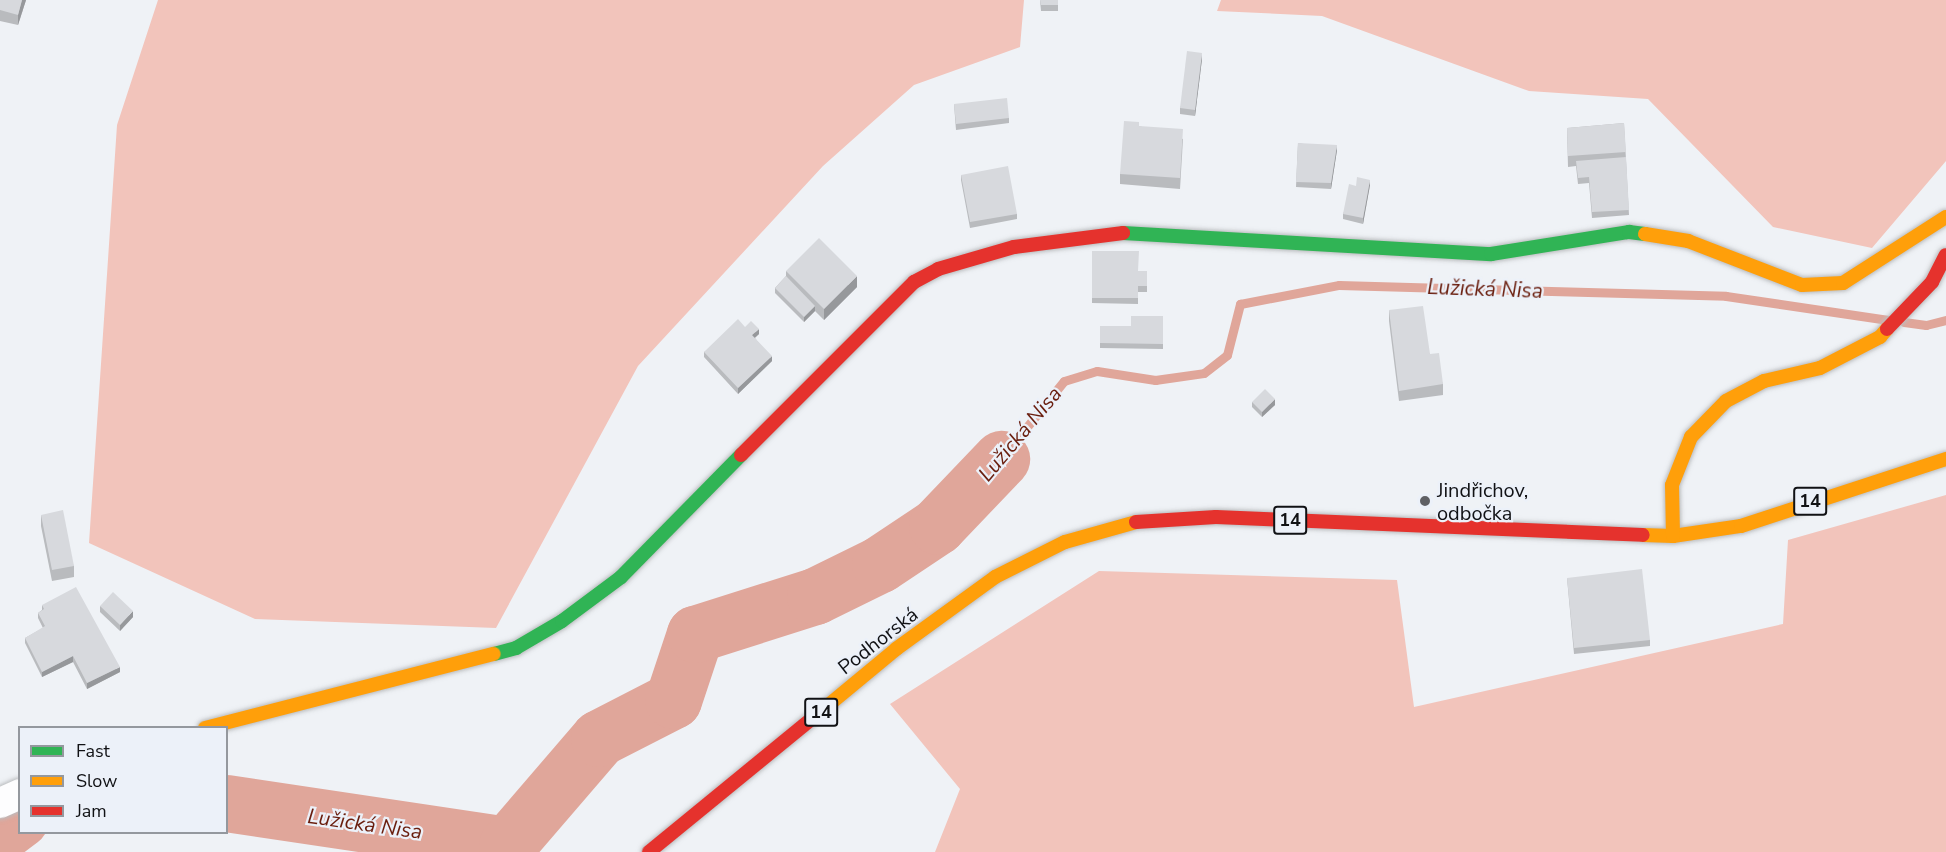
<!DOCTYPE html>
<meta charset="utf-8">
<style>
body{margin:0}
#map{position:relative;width:1946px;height:852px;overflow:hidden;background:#eff2f6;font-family:"Nunito Sans",sans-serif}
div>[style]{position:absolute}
.forest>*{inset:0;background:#f2c4bb}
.stream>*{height:9px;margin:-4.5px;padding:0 4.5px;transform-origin:4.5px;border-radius:4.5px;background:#e0a69a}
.river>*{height:57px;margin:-28.5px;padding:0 28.5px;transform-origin:28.5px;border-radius:28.5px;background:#e0a69a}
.roads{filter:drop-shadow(0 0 2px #babcbe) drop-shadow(0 0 2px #babcbe)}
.street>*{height:30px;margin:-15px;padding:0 15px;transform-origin:15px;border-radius:15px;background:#fdfdfe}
.fast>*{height:14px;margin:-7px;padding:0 7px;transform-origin:7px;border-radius:7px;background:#30b455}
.slow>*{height:14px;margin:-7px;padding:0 7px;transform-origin:7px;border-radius:7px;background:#ff9f0a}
.jam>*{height:14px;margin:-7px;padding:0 7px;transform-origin:7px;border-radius:7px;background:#e5322d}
.wall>*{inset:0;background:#b9bbbe}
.shaded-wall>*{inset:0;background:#96989b}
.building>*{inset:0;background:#d7d9dd}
.dots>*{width:16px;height:16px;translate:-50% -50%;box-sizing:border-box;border:3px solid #ecf1f9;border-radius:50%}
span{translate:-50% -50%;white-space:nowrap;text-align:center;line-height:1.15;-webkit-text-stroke:4.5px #ecf1f9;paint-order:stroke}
.shield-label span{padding:2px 4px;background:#ecf1f9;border:2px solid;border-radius:4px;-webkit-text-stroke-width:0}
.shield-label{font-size:18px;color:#111215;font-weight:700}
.poi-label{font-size:20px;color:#111215}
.left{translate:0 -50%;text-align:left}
.street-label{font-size:20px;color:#111215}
.water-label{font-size:21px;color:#6a1e0e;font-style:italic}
.legend{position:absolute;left:18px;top:726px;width:210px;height:108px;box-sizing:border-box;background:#ecf1f9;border:2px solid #94989e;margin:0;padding:8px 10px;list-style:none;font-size:18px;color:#111215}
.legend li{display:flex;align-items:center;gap:12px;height:30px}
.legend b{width:30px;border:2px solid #94989e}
</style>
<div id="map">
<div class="forest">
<div style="clip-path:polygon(158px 0,1024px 0,1020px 47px,914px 85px,823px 166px,638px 366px,496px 628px,255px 619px,89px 543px,117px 125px)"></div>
<div style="clip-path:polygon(1221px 0,1946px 0,1946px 161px,1872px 248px,1773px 227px,1648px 99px,1529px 91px,1322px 16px,1217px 11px)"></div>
<div style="clip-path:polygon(1946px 495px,1946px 852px,935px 852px,960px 789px,890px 704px,1099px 571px,1397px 580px,1414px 707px,1783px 624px,1788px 540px)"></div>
</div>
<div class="stream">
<div style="left:1904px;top:322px;width:22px;rotate:8deg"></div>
<div style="left:1926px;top:325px;width:21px;rotate:-14deg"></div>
<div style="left:1001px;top:459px;width:100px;rotate:-51.1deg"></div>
<div style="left:1064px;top:381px;width:34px;rotate:-17deg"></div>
<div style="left:1097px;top:371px;width:59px;rotate:8.8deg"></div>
<div style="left:1155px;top:380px;width:49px;rotate:-8.1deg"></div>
<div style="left:1204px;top:373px;width:29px;rotate:-38deg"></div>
<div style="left:1227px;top:355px;width:53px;rotate:-75.7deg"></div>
<div style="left:1240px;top:304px;width:101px;rotate:-10.9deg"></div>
<div style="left:1339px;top:285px;width:387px;rotate:1.6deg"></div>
<div style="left:1726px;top:296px;width:164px;rotate:8.4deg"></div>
</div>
<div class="river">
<div style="left:226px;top:803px;width:284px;rotate:8.5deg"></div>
<div style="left:507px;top:845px;width:141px;rotate:-49.3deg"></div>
<div style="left:599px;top:738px;width:83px;rotate:-27.2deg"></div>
<div style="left:673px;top:700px;width:70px;rotate:-71.6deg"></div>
<div style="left:695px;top:634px;width:126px;rotate:-17.6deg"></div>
<div style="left:815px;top:596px;width:72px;rotate:-26.2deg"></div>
<div style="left:880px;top:564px;width:69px;rotate:-33.7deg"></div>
<div style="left:937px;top:526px;width:93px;rotate:-46.3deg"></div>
<div style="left:0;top:834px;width:25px;rotate:-37deg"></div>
</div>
<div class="roads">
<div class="street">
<div style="left:0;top:803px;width:22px;rotate:-24deg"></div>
</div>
<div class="fast">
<div style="left:1123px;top:233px;width:369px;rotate:3.3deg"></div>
<div style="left:1491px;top:254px;width:140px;rotate:-9.1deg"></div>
<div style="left:1629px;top:232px;width:16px;rotate:7deg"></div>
<div style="left:494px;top:654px;width:23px;rotate:-15deg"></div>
<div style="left:516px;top:648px;width:53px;rotate:-30.4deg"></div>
<div style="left:562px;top:621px;width:74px;rotate:-36.7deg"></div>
<div style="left:621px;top:577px;width:171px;rotate:-45.5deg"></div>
</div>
<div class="slow">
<div style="left:1645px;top:234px;width:44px;rotate:9.2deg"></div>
<div style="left:1688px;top:241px;width:122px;rotate:21.1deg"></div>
<div style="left:1802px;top:285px;width:41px;rotate:-2.8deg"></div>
<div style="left:1843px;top:283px;width:122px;rotate:-32.7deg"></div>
<div style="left:1643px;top:535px;width:30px;rotate:2deg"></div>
<div style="left:1673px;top:536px;width:69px;rotate:-8.4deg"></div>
<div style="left:1741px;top:526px;width:216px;rotate:-18.1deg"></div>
<div style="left:1673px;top:536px;width:51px;rotate:-91.1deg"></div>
<div style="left:1672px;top:485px;width:52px;rotate:-68.4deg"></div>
<div style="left:1691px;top:437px;width:50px;rotate:-45.8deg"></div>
<div style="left:1726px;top:401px;width:43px;rotate:-27.8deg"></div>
<div style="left:1764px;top:381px;width:57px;rotate:-13.1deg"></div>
<div style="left:1820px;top:368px;width:68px;rotate:-27.3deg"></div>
<div style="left:1880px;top:337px;width:11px;rotate:-49deg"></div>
<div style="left:825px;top:708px;width:92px;rotate:-39.7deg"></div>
<div style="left:896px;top:649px;width:122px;rotate:-36deg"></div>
<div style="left:995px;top:577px;width:78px;rotate:-26.6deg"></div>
<div style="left:1065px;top:542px;width:74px;rotate:-15.7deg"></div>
<div style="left:205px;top:728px;width:298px;rotate:-14.4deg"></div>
</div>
<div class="jam">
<div style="left:1887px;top:329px;width:65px;rotate:-46.2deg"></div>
<div style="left:1932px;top:282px;width:30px;rotate:-63deg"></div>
<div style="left:741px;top:455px;width:245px;rotate:-45deg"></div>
<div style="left:914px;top:282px;width:27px;rotate:-28deg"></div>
<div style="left:938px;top:269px;width:79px;rotate:-16.1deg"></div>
<div style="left:1014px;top:247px;width:110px;rotate:-7.3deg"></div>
<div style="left:1136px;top:522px;width:80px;rotate:-3.6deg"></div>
<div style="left:1216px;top:517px;width:427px;rotate:2.4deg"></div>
<div style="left:649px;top:852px;width:227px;rotate:-39.3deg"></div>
</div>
</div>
<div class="wall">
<div style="clip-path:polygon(0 0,26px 0,18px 25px,0 21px)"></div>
<div style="clip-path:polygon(1040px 0,1058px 0,1058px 11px,1041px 11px)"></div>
<div style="clip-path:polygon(1202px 59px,1195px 116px,1180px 114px,1180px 108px)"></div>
<div style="clip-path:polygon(954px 104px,1009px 118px,1009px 123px,956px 130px)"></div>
<div style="clip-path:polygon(1624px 123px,1629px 215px,1592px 218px,1589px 183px,1578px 184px,1576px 166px,1568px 167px,1567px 128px)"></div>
<div style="clip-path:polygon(1139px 126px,1183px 139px,1180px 189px,1120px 184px,1120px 174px)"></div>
<div style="clip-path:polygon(1298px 143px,1337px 150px,1331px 189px,1296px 187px)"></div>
<div style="clip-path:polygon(961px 175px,1017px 214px,1017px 219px,970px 228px,961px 180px)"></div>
<div style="clip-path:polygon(1370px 185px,1363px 224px,1343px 219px,1343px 214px,1356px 186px)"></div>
<div style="clip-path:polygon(1092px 251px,1138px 271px,1147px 276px,1147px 292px,1138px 292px,1138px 304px,1092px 303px)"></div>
<div style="clip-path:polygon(786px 271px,857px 287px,824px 320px,815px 311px,804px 322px,775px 293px,775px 288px,786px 276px)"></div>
<div style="clip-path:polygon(1389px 310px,1430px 354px,1443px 384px,1443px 395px,1399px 401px,1389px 321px)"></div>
<div style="clip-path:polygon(1163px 316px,1163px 349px,1100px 348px,1100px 326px,1131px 326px)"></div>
<div style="clip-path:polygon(745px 327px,759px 334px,755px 338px,772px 361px,738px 394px,704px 357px,704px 352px)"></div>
<div style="clip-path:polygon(1252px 402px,1275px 405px,1262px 417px,1252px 407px)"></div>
<div style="clip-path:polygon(41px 515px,74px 566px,74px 577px,52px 581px,41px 526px)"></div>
<div style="clip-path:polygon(1567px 578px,1650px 640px,1650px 646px,1574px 654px)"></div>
<div style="clip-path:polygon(42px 605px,120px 672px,87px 689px,73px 662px,42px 677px,25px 643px,25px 638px,43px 628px,38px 618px,38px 613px,42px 610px)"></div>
<div style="clip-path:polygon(100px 606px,133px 617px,120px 631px,100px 612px)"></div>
</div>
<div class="shaded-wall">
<div style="clip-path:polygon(22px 0,26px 0,18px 25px,18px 15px)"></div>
<div style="clip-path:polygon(1202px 53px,1202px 59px,1195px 116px,1195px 110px)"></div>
<div style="clip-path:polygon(1337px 145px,1337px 150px,1331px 189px,1331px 183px)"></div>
<div style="clip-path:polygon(1370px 180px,1370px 185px,1363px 224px,1363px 218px)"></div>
<div style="clip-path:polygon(857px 276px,857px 287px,824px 320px,824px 309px)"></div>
<div style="clip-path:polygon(815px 306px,815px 311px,804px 322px,804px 317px)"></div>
<div style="clip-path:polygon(759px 329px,759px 334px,752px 340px,752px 335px)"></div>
<div style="clip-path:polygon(772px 356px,772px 361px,738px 394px,738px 388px)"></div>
<div style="clip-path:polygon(1275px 399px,1275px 405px,1262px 417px,1262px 412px)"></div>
<div style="clip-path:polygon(133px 611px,133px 617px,120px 631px,120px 625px)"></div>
<div style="clip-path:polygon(73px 656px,73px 662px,42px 677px,42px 672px)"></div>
<div style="clip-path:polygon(120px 667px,120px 672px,87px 689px,87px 683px)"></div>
</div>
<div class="building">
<div style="clip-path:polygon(0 0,22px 0,18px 15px,0 10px)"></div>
<div style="clip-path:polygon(1040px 0,1058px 0,1058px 5px,1041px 5px)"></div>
<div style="clip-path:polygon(1187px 51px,1202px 53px,1195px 110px,1180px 108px)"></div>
<div style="clip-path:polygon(1007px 98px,1009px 118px,956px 124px,954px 104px)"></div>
<div style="clip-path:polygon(1124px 121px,1139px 122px,1139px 126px,1183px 129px,1180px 178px,1120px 174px)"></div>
<div style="clip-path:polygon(1624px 123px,1626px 152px,1568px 156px,1567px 128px)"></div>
<div style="clip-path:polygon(1298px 143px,1337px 145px,1331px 183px,1296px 182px)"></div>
<div style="clip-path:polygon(1626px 157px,1629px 210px,1592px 212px,1589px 177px,1578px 178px,1576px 161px)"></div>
<div style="clip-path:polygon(1008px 166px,1017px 214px,970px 222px,961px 175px)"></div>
<div style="clip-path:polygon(1357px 177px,1370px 180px,1363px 218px,1343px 214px,1349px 184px,1356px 186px)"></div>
<div style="clip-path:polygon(819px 238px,857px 276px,824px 309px,786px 271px)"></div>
<div style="clip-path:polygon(1092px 251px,1139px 251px,1138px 271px,1147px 271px,1147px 286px,1138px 286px,1138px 298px,1092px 298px)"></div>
<div style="clip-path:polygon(786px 276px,815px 306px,804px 317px,775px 288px)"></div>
<div style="clip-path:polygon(1423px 306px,1430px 354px,1439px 353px,1443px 384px,1399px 391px,1389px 310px)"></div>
<div style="clip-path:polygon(1131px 316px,1163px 316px,1163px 344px,1100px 343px,1100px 326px,1131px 326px)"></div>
<div style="clip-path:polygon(738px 319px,745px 327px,751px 321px,759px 329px,752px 335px,772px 356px,738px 388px,704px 352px)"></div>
<div style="clip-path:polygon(1265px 389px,1275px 399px,1262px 412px,1252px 402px)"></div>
<div style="clip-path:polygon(63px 510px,74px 566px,52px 570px,41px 515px)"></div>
<div style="clip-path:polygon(1642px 569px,1650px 640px,1574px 648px,1567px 578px)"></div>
<div style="clip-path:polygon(76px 587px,120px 667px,87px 683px,73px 656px,42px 672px,25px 638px,45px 626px,38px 613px,44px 609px,42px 605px)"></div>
<div style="clip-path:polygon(113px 592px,133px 611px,120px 625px,100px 606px)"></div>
</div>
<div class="dots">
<div style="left:1425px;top:501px;background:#5f6064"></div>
</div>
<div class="shield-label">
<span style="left:1810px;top:501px">14</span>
<span style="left:1290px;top:520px">14</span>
<span style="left:821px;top:712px">14</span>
</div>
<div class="poi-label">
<span class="left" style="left:1437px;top:502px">Jindřichov,<br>odbočka</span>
</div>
<div class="street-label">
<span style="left:878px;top:641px;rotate:-38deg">Podhorská</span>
</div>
<div class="water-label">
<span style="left:1485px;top:289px;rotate:2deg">Lužická Nisa</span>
<span style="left:1020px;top:434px;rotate:-50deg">Lužická Nisa</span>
<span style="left:365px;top:824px;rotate:8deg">Lužická Nisa</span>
</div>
<ul class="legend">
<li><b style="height:8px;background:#30b455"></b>Fast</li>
<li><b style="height:8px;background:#ff9f0a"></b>Slow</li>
<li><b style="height:8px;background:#e5322d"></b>Jam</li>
</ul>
</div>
